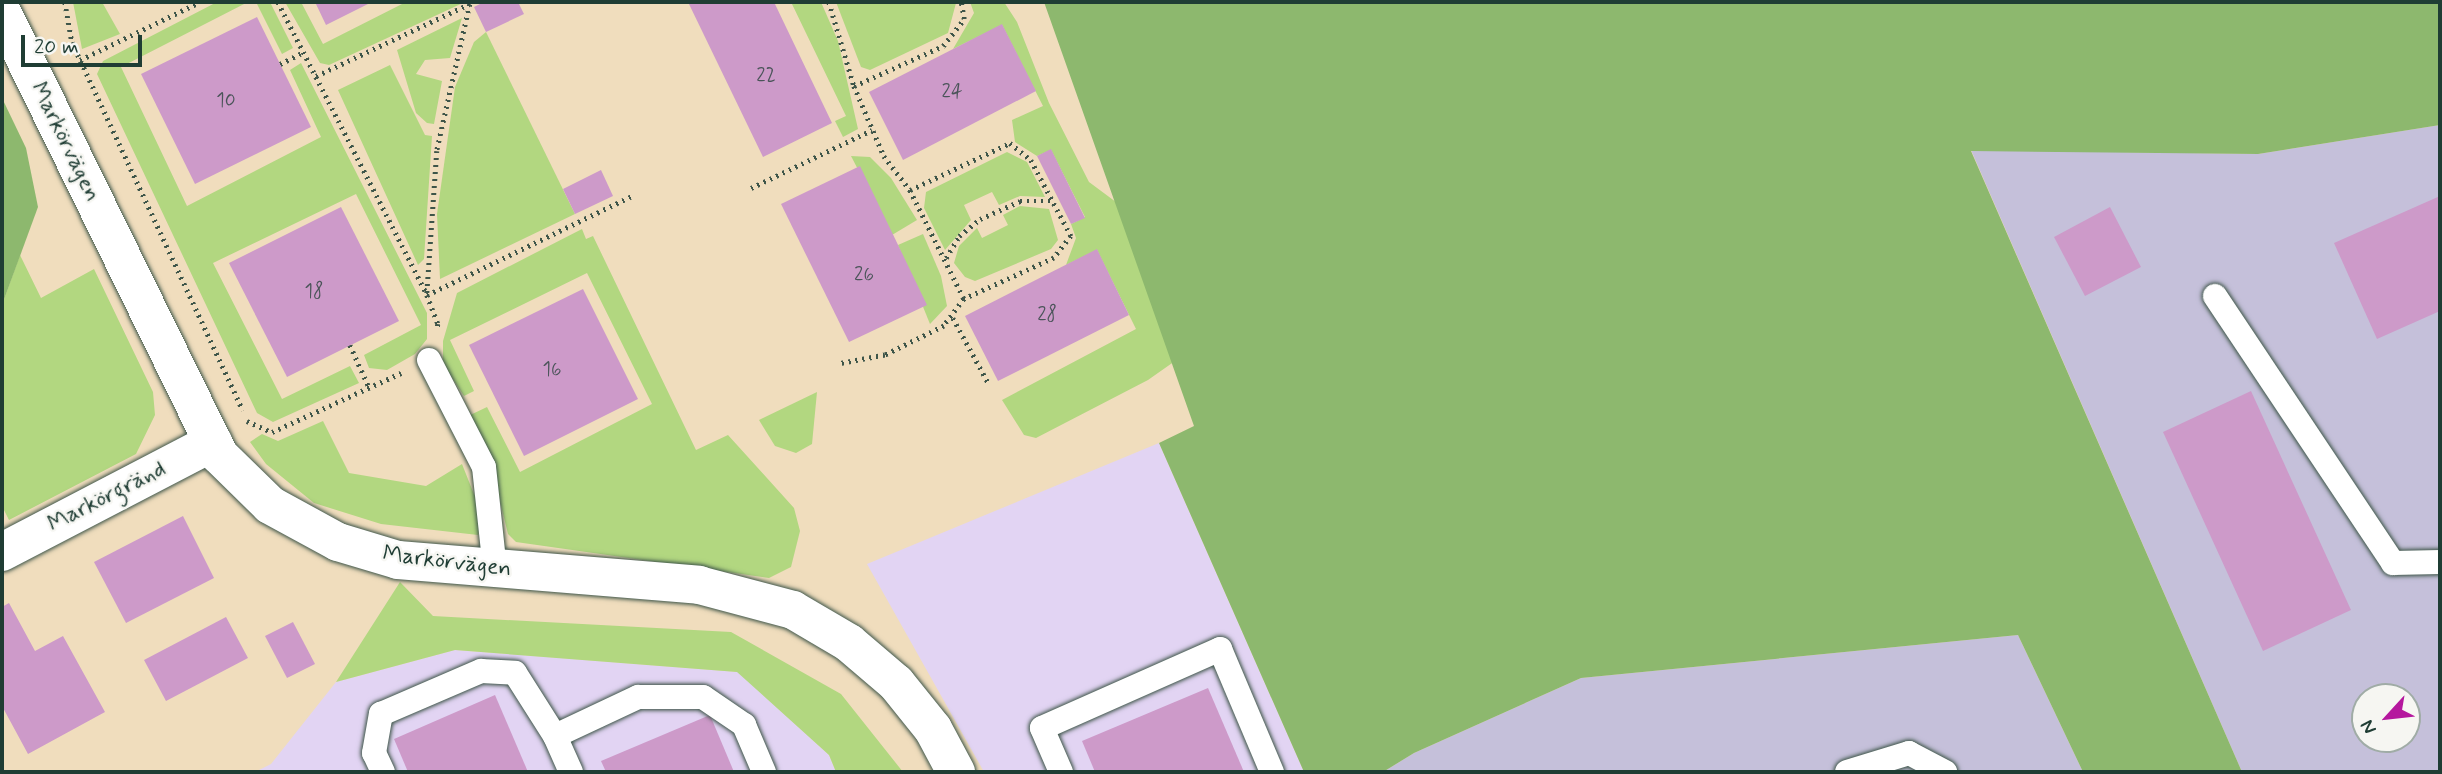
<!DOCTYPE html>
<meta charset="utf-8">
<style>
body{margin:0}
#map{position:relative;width:2442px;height:774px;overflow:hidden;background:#f0ddbd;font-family:Mynerve,sans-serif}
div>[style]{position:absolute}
.built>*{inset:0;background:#e2d4f3}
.industrial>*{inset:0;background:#c5c0da}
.green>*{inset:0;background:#b2d780}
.forest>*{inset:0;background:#8db86e}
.building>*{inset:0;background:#cd9ac9}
.path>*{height:4.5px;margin-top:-2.25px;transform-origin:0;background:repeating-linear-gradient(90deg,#3e5549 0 2px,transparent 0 7px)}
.roads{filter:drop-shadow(0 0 2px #3e5549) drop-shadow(0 0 2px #3e5549)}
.lane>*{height:24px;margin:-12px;padding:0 12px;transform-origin:12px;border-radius:12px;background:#fff}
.street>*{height:38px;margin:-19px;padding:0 19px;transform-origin:19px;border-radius:19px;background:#fff}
span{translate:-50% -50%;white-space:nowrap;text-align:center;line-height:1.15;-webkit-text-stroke:5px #f6f6f2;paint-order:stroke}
.number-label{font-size:19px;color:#4a5459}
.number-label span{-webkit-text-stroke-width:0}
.street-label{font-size:23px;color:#1f3d34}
.frame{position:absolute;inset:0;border:4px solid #1f3d34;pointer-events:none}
.north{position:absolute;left:2351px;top:683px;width:70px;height:70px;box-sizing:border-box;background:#f6f6f2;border:2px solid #a0aca6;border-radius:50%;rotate:243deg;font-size:19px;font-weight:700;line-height:28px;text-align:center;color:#1f3d34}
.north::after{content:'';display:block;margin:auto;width:24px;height:32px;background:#b5179e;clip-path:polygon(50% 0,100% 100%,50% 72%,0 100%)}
.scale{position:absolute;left:21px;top:35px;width:121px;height:32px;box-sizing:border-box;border:4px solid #1f3d34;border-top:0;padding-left:9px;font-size:21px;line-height:24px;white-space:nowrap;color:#1f3d34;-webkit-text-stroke:5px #f6f6f2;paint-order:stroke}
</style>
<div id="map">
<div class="built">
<div style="clip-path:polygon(1159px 443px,1304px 772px,984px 772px,867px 564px)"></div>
<div style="clip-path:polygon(455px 650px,738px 672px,829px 755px,836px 772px,255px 772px,271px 764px,336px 682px)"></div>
</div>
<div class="industrial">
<div style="clip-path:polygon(evenodd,2440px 125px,2440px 772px,2242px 772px,1971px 150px,2258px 154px,2440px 125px,2365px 697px,2407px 697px,2407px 739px,2365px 739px,2365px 697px)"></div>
<div style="clip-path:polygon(2018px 635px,2083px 772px,1383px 772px,1414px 753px,1581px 678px)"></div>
</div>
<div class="green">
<div style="clip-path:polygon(73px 2px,102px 2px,120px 34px,82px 49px)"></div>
<div style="clip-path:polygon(217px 2px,248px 2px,121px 67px,187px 206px,321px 137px,290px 70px,301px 63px,427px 313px,427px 339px,415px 354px,387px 370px,369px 368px,364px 355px,421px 325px,356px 194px,213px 263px,282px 399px,350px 366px,359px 383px,273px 422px,257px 413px,97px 74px,103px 61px)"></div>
<div style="clip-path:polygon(256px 2px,270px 2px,293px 48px,282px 54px)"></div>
<div style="clip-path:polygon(285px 2px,301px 2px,323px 44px,406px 2px,465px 2px,329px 65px,320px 63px)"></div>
<div style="clip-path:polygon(791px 2px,821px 2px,838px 41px,858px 129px,843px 137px,835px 121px,846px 116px)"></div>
<div style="clip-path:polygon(836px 2px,956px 2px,956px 3px,948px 33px,870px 70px,861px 67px)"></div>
<div style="clip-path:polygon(970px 2px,1004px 2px,1017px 22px,1049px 103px,1089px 182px,1124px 208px,1185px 354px,1148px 380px,1036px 438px,1024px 435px,1002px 400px,1136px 329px,1097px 250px,1066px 265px,1076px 238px,1071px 224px,1085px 217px,1051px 150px,1037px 156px,1015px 142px,1012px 120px,1043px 106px,1002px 25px,953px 49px,974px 13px)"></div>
<div style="clip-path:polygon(462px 18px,450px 58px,425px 60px,416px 74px,442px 81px,434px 124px,427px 123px,416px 113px,397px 50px)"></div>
<div style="clip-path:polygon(486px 32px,575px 214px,440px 279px,437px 214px,455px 87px,474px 42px)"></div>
<div style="clip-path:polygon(390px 65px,425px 135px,432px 136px,424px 259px,418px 265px,338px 90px)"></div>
<div style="clip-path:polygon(1007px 152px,1027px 162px,1045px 197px,1020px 196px,999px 205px,992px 192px,964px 205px,971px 220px,945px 250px,924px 208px,926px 192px)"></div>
<div style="clip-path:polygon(851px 156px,870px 157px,891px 178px,917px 220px,892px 235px)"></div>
<div style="clip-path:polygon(1020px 206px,1049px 209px,1058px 240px,1051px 249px,975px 281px,965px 277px,954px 263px,959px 246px,977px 228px,982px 238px,1008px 225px,1003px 215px)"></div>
<div style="clip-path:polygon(582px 229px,586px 239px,593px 236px,696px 450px,728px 435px,794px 508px,800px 531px,791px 567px,769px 578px,516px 542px,508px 534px,494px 477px,466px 417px,487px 407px,520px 472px,652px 404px,587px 273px,450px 340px,474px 391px,464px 396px,443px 364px,443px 341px,457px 293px)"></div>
<div style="clip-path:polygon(923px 234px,941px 276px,947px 306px,930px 324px,898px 245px)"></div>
<div style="clip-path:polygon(20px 255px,41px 298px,94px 269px,153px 392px,155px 415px,136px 454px,9px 520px,2px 506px,2px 305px)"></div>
<div style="clip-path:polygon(817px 392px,812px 444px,796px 453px,775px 446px,759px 420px)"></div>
<div style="clip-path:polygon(323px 421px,349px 473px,426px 486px,462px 464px,483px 517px,478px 535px,381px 524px,314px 503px,266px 464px,250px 442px,262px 434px,278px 441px)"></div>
<div style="clip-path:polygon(400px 582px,433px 616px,731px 632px,841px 694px,903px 772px,836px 772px,829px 755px,737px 672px,455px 650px,336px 682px)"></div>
</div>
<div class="forest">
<div style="clip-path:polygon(1044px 2px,2440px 2px,2440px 125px,2258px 154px,1971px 151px,2242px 772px,2083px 772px,2018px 635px,1581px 678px,1414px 753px,1383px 772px,1304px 772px,1159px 443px,1194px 426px)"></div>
<div style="clip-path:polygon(2px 98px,26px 148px,38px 207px,2px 305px)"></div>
</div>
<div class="building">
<div style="clip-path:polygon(315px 2px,372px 2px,326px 25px)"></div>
<div style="clip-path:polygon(484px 2px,518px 2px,524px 14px,486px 32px,474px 7px)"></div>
<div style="clip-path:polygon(688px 2px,774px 2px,832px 123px,763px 157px)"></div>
<div style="clip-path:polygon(257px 17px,311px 127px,195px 184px,141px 74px)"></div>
<div style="clip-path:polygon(1002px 24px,1036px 91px,903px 160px,869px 92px)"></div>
<div style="clip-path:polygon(1051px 149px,1085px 218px,1071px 224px,1037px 156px)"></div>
<div style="clip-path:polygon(860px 166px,927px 305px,849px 342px,781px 204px)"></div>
<div style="clip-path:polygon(601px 170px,613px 196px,575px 214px,563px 189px)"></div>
<div style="clip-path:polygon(2440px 196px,2440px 311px,2377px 339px,2334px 243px)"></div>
<div style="clip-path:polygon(341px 207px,399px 321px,287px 377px,229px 263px)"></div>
<div style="clip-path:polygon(2110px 207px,2141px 267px,2085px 296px,2054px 237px)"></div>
<div style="clip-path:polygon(1097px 249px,1129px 315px,998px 381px,965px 316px)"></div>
<div style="clip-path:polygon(583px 289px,638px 399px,524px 456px,469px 345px)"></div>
<div style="clip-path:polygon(2251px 391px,2351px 610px,2263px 651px,2163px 432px)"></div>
<div style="clip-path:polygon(183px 516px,214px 578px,126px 623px,94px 562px)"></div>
<div style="clip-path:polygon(9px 603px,35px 651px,63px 636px,105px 712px,28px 754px,2px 706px,2px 607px)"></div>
<div style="clip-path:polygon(226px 617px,248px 658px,166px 701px,144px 660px)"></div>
<div style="clip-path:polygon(293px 622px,315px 664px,287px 678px,265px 636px)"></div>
<div style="clip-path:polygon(1208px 688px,1244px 772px,1095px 772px,1082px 741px)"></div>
<div style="clip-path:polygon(495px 695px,528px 772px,408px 772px,394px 739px)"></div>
<div style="clip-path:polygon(710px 715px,734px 772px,606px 772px,601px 761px)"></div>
</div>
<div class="path">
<div style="left:65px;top:2px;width:41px;rotate:80.1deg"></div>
<div style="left:72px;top:42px;width:406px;rotate:65.1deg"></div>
<div style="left:278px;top:2px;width:329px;rotate:63deg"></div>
<div style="left:427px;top:295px;width:31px;rotate:69deg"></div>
<div style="left:438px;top:324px;width:6px;rotate:99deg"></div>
<div style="left:829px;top:2px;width:88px;rotate:73.4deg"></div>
<div style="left:854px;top:86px;width:76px;rotate:66.8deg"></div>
<div style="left:884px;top:156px;width:43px;rotate:52.6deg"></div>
<div style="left:910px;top:190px;width:122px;rotate:63.6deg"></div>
<div style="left:964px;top:299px;width:34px;rotate:127deg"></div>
<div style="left:944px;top:326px;width:66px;rotate:153.8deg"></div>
<div style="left:885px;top:355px;width:48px;rotate:169.2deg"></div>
<div style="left:470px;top:4px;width:151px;rotate:102.7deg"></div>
<div style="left:437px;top:151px;width:144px;rotate:94deg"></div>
<div style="left:427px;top:295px;width:228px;rotate:-25.8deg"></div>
<div style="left:80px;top:60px;width:133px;rotate:-25.8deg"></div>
<div style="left:280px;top:64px;width:27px;rotate:-27deg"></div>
<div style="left:316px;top:76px;width:174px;rotate:-25.2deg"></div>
<div style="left:854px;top:86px;width:98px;rotate:-24.2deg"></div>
<div style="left:943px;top:46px;width:34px;rotate:-52deg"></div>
<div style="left:964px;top:19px;width:17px;rotate:-100deg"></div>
<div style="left:751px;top:188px;width:134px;rotate:-25.6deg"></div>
<div style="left:910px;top:190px;width:110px;rotate:-25.2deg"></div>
<div style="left:1010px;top:143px;width:27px;rotate:39deg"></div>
<div style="left:1031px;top:160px;width:86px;rotate:62.2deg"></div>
<div style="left:1071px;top:236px;width:28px;rotate:128deg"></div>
<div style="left:1054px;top:258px;width:99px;rotate:155.5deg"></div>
<div style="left:946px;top:258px;width:26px;rotate:-59deg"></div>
<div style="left:959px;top:236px;width:27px;rotate:-39deg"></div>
<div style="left:980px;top:219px;width:44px;rotate:-24.2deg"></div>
<div style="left:1020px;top:201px;width:33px"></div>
<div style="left:953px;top:318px;width:75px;rotate:61.4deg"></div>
<div style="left:350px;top:345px;width:46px;rotate:65.7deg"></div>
<div style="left:247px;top:421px;width:27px;rotate:24deg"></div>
<div style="left:272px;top:432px;width:142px;rotate:-24.6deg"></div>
</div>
<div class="roads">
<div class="lane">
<div style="left:2215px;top:296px;width:321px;rotate:56.3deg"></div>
<div style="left:2393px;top:563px;width:47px;rotate:-1.2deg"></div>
<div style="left:429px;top:360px;width:120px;rotate:62.8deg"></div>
<div style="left:484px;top:467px;width:104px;rotate:83.9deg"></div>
<div style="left:383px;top:772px;width:21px;rotate:-115deg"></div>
<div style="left:374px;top:753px;width:40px;rotate:-80deg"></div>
<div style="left:381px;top:714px;width:109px;rotate:-23.3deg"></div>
<div style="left:481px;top:671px;width:34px;rotate:3deg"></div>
<div style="left:515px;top:673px;width:75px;rotate:57.6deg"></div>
<div style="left:571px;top:772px;width:39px;rotate:-114deg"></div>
<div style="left:555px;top:736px;width:92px;rotate:-25.2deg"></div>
<div style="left:638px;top:697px;width:65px"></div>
<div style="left:703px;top:697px;width:50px;rotate:34.3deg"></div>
<div style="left:744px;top:725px;width:51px;rotate:66.9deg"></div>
<div style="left:1061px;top:772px;width:48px;rotate:-113.4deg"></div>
<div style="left:1042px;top:728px;width:195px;rotate:-23.9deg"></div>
<div style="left:1220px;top:649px;width:134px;rotate:67.1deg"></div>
<div style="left:1847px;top:772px;width:65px;rotate:-17deg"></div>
<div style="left:1909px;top:753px;width:41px;rotate:27.8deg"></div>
</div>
<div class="street">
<div style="left:2px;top:12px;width:493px;rotate:63.9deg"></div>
<div style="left:219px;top:455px;width:71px;rotate:44.4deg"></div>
<div style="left:270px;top:505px;width:77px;rotate:28.6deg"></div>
<div style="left:338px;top:542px;width:63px;rotate:16.7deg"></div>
<div style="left:398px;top:560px;width:302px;rotate:4.7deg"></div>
<div style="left:699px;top:585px;width:97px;rotate:14.9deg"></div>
<div style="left:793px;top:610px;width:65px;rotate:30.5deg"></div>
<div style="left:849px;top:643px;width:62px;rotate:40.4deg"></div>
<div style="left:896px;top:683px;width:59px;rotate:51.2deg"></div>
<div style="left:933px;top:729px;width:49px;rotate:61.9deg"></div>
<div style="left:2px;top:552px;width:238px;rotate:-27.5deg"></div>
</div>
</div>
<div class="number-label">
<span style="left:766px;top:76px">22</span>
<span style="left:952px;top:92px">24</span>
<span style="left:226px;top:101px">10</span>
<span style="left:864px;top:275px">26</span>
<span style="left:314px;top:292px">18</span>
<span style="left:1047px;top:315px">28</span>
<span style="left:552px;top:370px">16</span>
</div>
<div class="street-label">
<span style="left:65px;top:142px;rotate:64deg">Markörvägen</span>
<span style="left:107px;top:497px;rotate:-27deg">Markörgränd</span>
<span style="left:447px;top:562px;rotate:7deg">Markörvägen</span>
</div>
<div class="frame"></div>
<div class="north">N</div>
<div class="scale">20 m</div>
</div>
